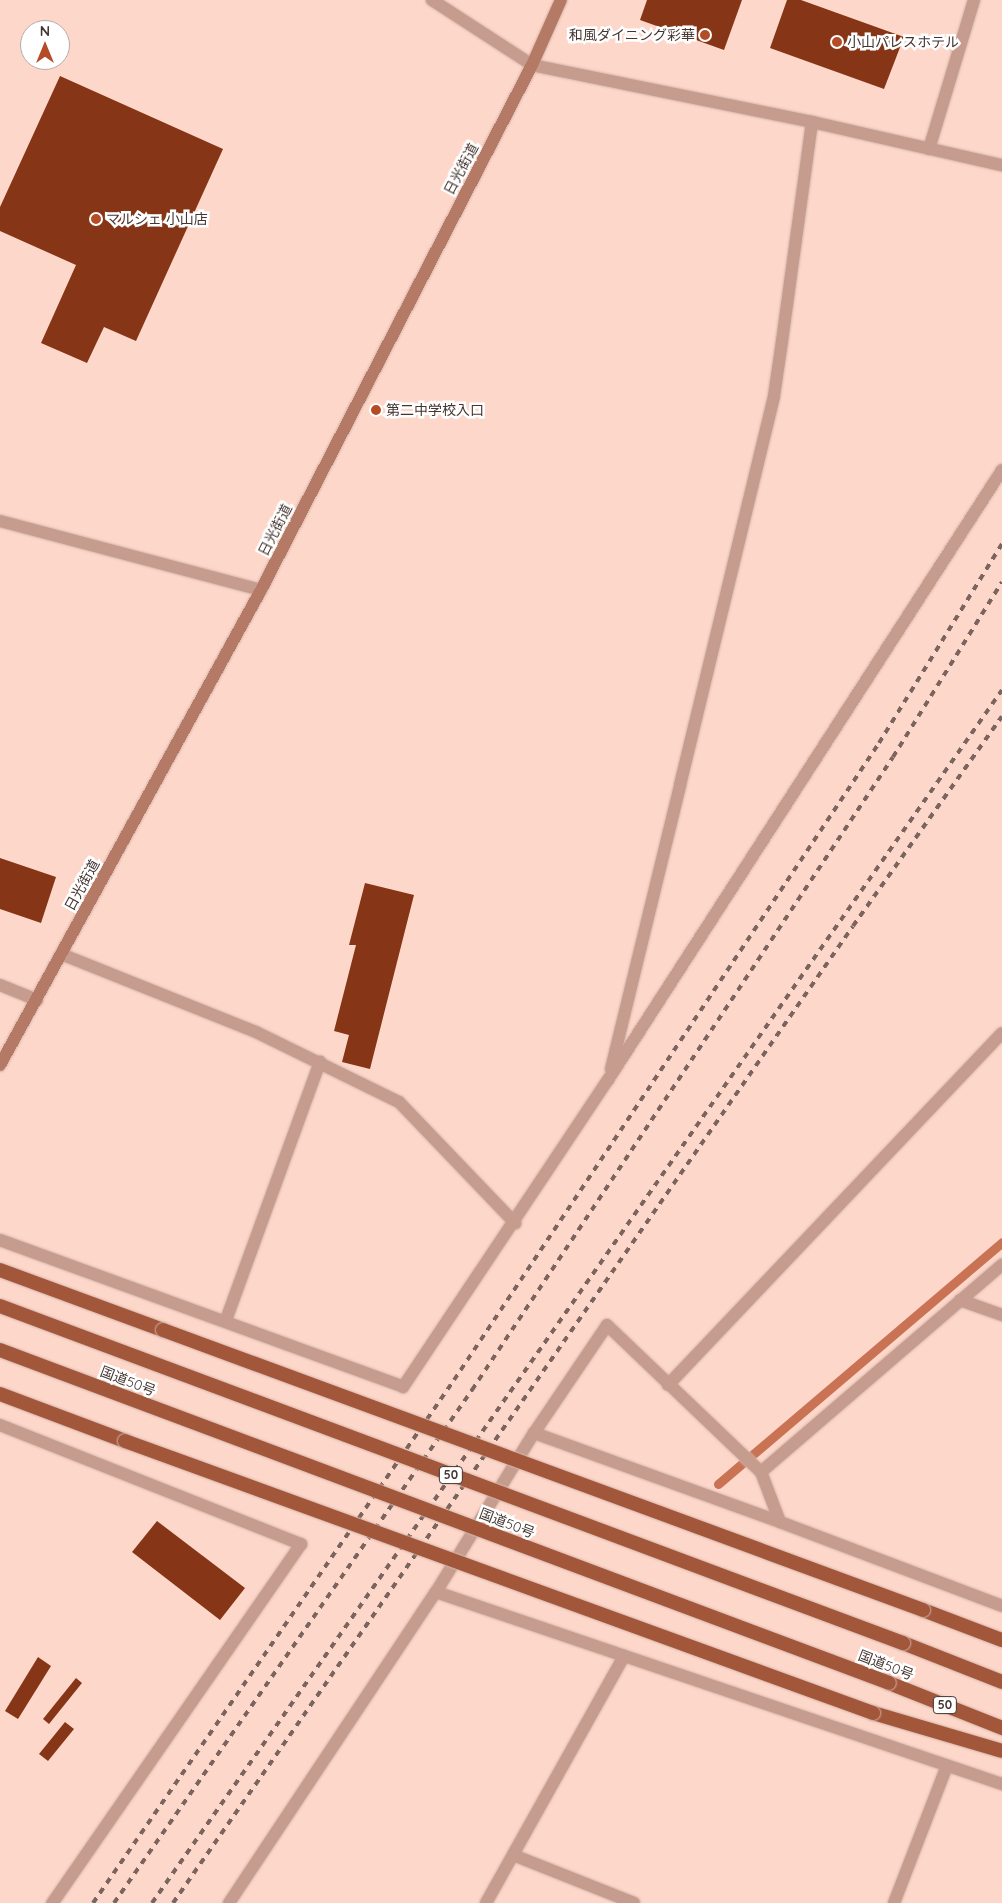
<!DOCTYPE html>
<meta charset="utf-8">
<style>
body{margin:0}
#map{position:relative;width:1002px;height:1903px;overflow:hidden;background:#fdd7ca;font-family:Quicksand,"Noto Sans JP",sans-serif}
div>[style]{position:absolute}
.stream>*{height:9px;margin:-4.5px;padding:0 4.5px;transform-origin:4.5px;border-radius:4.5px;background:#c97254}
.building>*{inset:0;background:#863617}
.roads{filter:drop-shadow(0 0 1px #d4b3a8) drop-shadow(0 0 1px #d4b3a8)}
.service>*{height:12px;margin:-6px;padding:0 6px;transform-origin:6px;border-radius:6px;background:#c59c8e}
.minor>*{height:12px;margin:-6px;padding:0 6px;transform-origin:6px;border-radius:6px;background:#c59c8e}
.secondary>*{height:12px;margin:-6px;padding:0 6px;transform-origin:6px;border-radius:6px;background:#b57a65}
.trunk>*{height:14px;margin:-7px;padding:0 7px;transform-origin:7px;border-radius:7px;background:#a2563a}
.rail>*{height:4px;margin-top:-2px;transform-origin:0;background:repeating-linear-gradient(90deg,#7a645d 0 6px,transparent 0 12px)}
.bridges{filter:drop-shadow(0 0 1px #d4b3a8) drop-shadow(0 0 1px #d4b3a8)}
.trunk-bridge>*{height:14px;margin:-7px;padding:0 7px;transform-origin:7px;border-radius:7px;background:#a2563a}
.dots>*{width:14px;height:14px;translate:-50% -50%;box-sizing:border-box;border:2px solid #fff;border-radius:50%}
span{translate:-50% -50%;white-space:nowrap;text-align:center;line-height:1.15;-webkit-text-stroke:5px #fff;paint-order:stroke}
.shield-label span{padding:1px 4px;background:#fff;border:1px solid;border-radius:4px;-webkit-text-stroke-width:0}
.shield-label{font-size:12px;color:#443530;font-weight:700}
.poi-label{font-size:14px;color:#443530}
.right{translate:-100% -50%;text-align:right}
.left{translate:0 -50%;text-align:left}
.street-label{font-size:14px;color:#443530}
.north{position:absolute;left:20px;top:20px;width:50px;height:50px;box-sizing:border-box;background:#fff;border:1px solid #b4aeac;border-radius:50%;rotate:0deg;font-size:14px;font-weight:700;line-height:20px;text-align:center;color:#443530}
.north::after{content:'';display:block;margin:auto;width:18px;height:22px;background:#b44d26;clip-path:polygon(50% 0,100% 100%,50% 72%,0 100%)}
</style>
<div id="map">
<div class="stream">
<div style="left:718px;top:1484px;width:373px;rotate:-40.4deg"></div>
</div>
<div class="building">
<div style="clip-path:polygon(647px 0,742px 0,724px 50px,640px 20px)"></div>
<div style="clip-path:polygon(787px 0,801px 0,904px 37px,884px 89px,770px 48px)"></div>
<div style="clip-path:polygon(60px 76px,223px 149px,136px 341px,104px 327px,87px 363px,41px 343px,76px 265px,0 231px,0 207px)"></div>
<div style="clip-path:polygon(0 858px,56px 877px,41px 923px,0 909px)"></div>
<div style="clip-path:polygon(365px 883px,414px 895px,370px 1069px,342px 1062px,349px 1035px,334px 1031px,356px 945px,349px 945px)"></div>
<div style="clip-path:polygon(157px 1521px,245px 1588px,220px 1620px,132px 1552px)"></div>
<div style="clip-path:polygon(38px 1657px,51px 1666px,18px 1719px,5px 1711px)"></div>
<div style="clip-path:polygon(76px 1678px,82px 1683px,49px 1724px,43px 1719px)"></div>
<div style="clip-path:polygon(65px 1722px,74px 1729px,48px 1761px,39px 1754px)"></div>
</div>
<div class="roads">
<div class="service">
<div style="left:680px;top:785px;width:400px;rotate:-76.4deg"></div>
<div style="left:774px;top:396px;width:56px;rotate:-81.7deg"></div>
<div style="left:513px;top:1855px;width:130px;rotate:21.6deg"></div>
</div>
<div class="minor">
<div style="left:432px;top:0;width:119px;rotate:33deg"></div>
<div style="left:532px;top:65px;width:286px;rotate:11.5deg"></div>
<div style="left:812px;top:122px;width:195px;rotate:12.8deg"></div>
<div style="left:929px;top:149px;width:156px;rotate:-73.2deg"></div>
<div style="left:782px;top:341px;width:221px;rotate:-82.2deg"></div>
<div style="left:0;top:521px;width:270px;rotate:14.8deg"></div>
<div style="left:61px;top:954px;width:210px;rotate:21.8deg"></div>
<div style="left:256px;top:1032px;width:159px;rotate:26.1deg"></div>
<div style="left:399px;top:1102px;width:168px;rotate:46.2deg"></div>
<div style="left:0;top:985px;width:40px;rotate:22deg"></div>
<div style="left:611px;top:1069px;width:292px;rotate:-76.3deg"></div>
<div style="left:0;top:1240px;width:429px;rotate:20deg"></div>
<div style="left:403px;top:1387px;width:369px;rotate:-56.3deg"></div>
<div style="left:608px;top:1080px;width:726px;rotate:-57.14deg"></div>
<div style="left:960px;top:1300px;width:45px;rotate:19.7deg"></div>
<div style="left:226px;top:1320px;width:275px;rotate:-70deg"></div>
<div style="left:668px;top:1385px;width:485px;rotate:-46.5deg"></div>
<div style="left:0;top:1425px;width:324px;rotate:21.6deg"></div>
<div style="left:301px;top:1544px;width:437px;rotate:124.7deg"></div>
<div style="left:534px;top:1433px;width:262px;rotate:19.9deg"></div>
<div style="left:780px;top:1522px;width:237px;rotate:20.7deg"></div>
<div style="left:761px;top:1472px;width:318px;rotate:-40.7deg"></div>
<div style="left:436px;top:1592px;width:598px;rotate:18.74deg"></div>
<div style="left:229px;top:1903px;width:374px;rotate:-56.4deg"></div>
<div style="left:436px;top:1592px;width:187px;rotate:-58.4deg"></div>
<div style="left:534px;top:1433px;width:130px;rotate:-55.9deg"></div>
<div style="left:607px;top:1325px;width:213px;rotate:43.7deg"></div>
<div style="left:761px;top:1472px;width:53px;rotate:69.2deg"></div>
<div style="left:486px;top:1903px;width:283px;rotate:-60.8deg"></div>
<div style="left:894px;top:1903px;width:147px;rotate:-68.9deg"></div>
</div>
<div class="secondary">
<div style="left:0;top:1065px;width:542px;rotate:-61.21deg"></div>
<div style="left:261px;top:590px;width:591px;rotate:-62.7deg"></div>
<div style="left:532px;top:65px;width:71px;rotate:-66deg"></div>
</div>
<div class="trunk">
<div style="left:0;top:1270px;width:174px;rotate:20.2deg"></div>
<div style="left:0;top:1394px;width:134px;rotate:20.6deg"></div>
<div style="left:923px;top:1610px;width:85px;rotate:20.8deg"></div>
<div style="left:903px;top:1643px;width:106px;rotate:21.5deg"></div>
<div style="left:889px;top:1683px;width:122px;rotate:21.7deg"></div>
<div style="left:873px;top:1713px;width:134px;rotate:16.4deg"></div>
</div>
</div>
<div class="rail">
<div style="left:93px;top:1903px;width:635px;rotate:-55.38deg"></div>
<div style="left:454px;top:1380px;width:766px;rotate:-56.29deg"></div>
<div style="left:879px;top:743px;width:234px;rotate:-58.3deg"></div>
<div style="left:114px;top:1903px;width:626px;rotate:-55.09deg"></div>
<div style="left:472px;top:1390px;width:760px;rotate:-56.37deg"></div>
<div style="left:893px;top:757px;width:206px;rotate:-58.1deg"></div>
<div style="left:152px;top:1903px;width:1481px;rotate:-54.98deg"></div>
<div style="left:173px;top:1903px;width:1190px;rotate:-55.16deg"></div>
<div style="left:853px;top:926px;width:257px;rotate:-54.6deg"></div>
</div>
<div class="bridges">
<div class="trunk-bridge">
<div style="left:0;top:1306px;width:964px;rotate:20.47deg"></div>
<div style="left:163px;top:1330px;width:810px;rotate:20.22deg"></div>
<div style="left:0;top:1350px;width:949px;rotate:20.53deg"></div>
<div style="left:125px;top:1441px;width:796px;rotate:19.98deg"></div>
</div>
</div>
<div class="dots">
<div style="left:705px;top:35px;background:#b44d26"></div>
<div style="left:837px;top:42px;background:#b44d26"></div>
<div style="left:96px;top:219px;background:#b44d26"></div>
<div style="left:376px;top:410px;background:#b44d26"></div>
</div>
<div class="shield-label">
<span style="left:451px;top:1475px">50</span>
<span style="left:945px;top:1705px">50</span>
</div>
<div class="poi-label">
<span class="right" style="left:695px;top:35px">和風ダイニング彩華</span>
<span class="left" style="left:847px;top:42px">小山パレスホテル</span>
<span class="left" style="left:106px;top:219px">マルシェ 小山店</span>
<span class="left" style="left:386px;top:410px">第二中学校入口</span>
</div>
<div class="street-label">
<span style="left:461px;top:169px;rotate:-62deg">日光街道</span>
<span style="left:275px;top:530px;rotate:-63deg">日光街道</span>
<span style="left:82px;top:885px;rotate:-61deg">日光街道</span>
<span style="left:128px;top:1381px;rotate:21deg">国道50号</span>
<span style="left:507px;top:1523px;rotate:21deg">国道50号</span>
<span style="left:886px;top:1665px;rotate:21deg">国道50号</span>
</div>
<div class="north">N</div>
</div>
